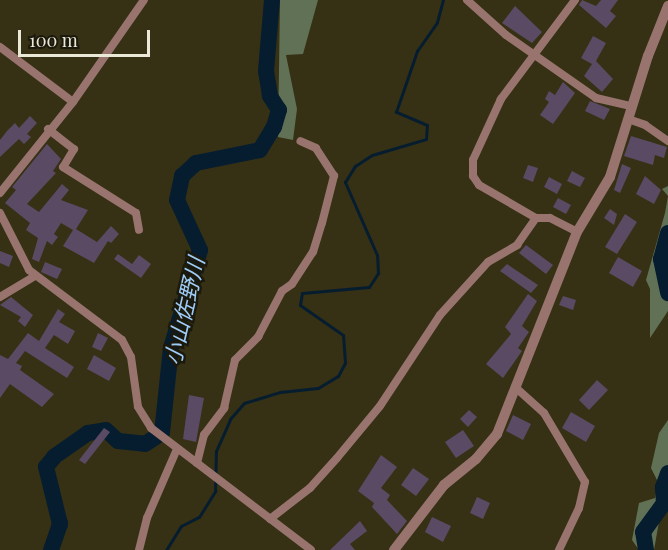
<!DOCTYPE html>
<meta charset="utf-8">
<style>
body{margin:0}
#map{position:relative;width:668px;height:550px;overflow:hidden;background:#363114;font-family:"Playfair Display","Noto Sans JP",serif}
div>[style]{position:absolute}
.forest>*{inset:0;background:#617155}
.stream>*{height:3px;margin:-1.5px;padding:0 1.5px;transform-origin:1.5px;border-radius:1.5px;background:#061d30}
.river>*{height:16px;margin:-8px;padding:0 8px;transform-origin:8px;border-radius:8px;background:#061d30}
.building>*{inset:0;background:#5a4a63}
.minor>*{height:8px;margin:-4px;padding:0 4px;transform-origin:4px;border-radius:4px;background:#99746f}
.tertiary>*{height:10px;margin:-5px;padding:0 5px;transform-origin:5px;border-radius:5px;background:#99746f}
span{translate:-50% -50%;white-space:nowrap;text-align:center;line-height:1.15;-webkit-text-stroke:5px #1b190c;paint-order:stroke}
.water-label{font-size:22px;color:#9eccf6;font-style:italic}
.scale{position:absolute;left:18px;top:30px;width:132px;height:27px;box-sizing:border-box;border:3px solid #eae8d7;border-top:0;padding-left:8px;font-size:18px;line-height:21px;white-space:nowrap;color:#eae8d7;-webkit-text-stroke:4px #1b190c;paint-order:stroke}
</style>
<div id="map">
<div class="forest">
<div style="clip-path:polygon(280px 0,318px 0,303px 54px,286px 55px,297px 109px,293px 140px,278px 137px)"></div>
<div style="clip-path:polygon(668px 186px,668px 311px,650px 338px,650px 289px,646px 280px,665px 213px,668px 196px,662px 189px)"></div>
<div style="clip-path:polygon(668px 420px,668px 502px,660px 516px,654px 550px,639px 550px,632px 540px,639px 503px,655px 498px,658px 482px,651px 468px,659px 433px)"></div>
</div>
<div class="stream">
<div style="left:166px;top:550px;width:28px;rotate:-58deg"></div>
<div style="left:181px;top:526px;width:20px;rotate:-27deg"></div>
<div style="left:199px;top:517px;width:31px;rotate:-58deg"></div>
<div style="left:215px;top:491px;width:40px;rotate:-88.6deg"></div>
<div style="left:216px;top:451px;width:35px;rotate:-66deg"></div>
<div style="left:230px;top:419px;width:21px;rotate:-49deg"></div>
<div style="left:244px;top:403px;width:38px;rotate:-17deg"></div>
<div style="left:280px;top:392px;width:38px;rotate:-6deg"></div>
<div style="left:318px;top:388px;width:23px;rotate:-31deg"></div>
<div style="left:338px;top:376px;width:15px;rotate:-62deg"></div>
<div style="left:345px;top:363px;width:28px;rotate:-94deg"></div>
<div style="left:343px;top:335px;width:52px;rotate:-145.1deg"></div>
<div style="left:300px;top:305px;width:12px;rotate:-81deg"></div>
<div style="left:302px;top:293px;width:67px;rotate:-5.1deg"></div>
<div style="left:369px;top:287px;width:17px;rotate:-57deg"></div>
<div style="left:378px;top:273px;width:18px;rotate:-93deg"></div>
<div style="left:377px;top:255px;width:80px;rotate:-113.7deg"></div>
<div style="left:345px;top:182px;width:19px;rotate:-58deg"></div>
<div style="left:355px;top:166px;width:20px;rotate:-33deg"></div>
<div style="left:372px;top:155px;width:56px;rotate:-16.5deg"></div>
<div style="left:426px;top:139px;width:14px;rotate:-86deg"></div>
<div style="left:427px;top:125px;width:34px;rotate:-157deg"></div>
<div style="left:396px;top:112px;width:65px;rotate:-71deg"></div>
<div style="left:417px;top:51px;width:35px;rotate:-55deg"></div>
<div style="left:437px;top:22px;width:23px;rotate:-75deg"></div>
</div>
<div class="river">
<div style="left:668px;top:233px;width:27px;rotate:105deg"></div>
<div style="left:661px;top:259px;width:35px;rotate:78deg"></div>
<div style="left:51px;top:550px;width:28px;rotate:-71deg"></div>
<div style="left:60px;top:524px;width:59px;rotate:-103.8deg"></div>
<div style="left:46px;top:467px;width:14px;rotate:-51deg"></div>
<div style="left:55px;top:456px;width:40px;rotate:-34.9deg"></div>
<div style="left:88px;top:433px;width:18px;rotate:-9deg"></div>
<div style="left:106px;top:430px;width:16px;rotate:43deg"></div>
<div style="left:118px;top:441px;width:27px;rotate:6deg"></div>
<div style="left:145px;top:444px;width:20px;rotate:-33deg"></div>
<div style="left:162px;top:433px;width:85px;rotate:-84deg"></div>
<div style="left:171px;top:348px;width:102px;rotate:-73.5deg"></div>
<div style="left:200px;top:250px;width:55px;rotate:-114.7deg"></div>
<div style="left:177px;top:200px;width:25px;rotate:-78deg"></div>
<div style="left:182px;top:176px;width:19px;rotate:-43deg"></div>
<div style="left:196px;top:163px;width:65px;rotate:-11.5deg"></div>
<div style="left:260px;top:150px;width:27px;rotate:-59deg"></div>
<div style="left:274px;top:127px;width:18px;rotate:-74deg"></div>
<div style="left:279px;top:110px;width:17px;rotate:-123deg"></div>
<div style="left:270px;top:96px;width:25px;rotate:-99deg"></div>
<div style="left:266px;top:71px;width:71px;rotate:-85.2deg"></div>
<div style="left:646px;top:550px;width:18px;rotate:-99deg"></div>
<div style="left:643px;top:532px;width:36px;rotate:-54deg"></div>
<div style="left:664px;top:503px;width:16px;rotate:-94deg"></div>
<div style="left:663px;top:487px;width:15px;rotate:-70deg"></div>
</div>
<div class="building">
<div style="clip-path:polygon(582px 0,596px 6px,601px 0,618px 0,610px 11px,616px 16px,606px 28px,579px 5px)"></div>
<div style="clip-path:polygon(515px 6px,542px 32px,532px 43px,502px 23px)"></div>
<div style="clip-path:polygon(593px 36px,606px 43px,596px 61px,613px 79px,602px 92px,584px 76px,592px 64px,581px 58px)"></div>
<div style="clip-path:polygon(563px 82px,575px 93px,553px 124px,540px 115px,549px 102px,545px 99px,549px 91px,555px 95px)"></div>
<div style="clip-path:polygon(590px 101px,610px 109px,604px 120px,585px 111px)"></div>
<div style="clip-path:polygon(30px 116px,37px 123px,27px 134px,31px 137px,24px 144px,19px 139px,0 157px,0 140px,7px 131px,15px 123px,19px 128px)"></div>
<div style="clip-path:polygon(631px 136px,667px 147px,664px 158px,655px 155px,653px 165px,624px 156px)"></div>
<div style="clip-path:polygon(47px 144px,61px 159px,53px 171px,56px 173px,27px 204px,39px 212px,62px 184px,69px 190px,61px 200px,88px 210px,76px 229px,97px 242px,111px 226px,119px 234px,111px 243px,108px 241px,94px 263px,63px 246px,73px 230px,61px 223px,54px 234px,58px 237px,52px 245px,47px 241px,39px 262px,32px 259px,38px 238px,26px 230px,30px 223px,5px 203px,16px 190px,12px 187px)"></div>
<div style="clip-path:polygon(622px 164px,631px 168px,620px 193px,614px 190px)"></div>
<div style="clip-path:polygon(528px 165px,538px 168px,533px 182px,523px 178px)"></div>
<div style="clip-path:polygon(572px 171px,585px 178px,580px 187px,567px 181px)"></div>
<div style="clip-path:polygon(645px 176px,661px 190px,654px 204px,636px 194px)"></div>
<div style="clip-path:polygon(549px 177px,562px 184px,557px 194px,544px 187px)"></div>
<div style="clip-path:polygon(558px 198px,571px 205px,566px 214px,553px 207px)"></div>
<div style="clip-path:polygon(610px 209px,617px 214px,614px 225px,604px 218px)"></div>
<div style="clip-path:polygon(625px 214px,637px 222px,617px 254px,605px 247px)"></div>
<div style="clip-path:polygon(526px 245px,553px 265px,546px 274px,519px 253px)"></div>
<div style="clip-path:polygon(0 251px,13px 256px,9px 267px,0 263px)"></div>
<div style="clip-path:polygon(118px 254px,132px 264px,139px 255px,151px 264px,141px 278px,114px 259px)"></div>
<div style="clip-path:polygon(618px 257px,642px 271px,633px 287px,609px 273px)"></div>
<div style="clip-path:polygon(45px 262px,62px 269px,57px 279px,41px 272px)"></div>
<div style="clip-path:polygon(507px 264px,538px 285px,531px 293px,500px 271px)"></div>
<div style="clip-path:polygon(528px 294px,537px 301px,522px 326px,529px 332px,518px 348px,522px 351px,503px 378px,486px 364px,511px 334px,505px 327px)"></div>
<div style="clip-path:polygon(563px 296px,576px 300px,573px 310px,559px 305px)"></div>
<div style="clip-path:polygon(11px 297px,33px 315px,25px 327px,18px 321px,21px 317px,0 305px)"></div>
<div style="clip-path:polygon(58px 309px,65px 314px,59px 322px,75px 331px,68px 344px,54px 335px,45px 348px,74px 367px,67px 378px,25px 351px,16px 363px,22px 366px,20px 370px,54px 394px,42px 407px,10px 384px,0 398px,0 355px,8px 359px,28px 333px,39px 341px)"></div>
<div style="clip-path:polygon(98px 333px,108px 338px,101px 351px,92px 347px)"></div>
<div style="clip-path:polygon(94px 355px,116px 368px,109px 381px,87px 369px)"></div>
<div style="clip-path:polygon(597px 380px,608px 390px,589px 410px,579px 400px)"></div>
<div style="clip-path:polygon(189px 395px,204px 398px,196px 442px,183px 439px)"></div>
<div style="clip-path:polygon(469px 410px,477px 417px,468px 427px,460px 419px)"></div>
<div style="clip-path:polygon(571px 412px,595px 426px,586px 442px,562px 428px)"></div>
<div style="clip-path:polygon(513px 415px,531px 424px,523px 440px,506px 431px)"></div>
<div style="clip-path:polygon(104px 428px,110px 432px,85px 464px,79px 460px)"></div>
<div style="clip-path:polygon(463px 430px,474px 446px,456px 458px,445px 442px)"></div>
<div style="clip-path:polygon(381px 455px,397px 467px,381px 488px,390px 495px,387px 500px,407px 521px,397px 534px,372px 507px,374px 503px,358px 491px)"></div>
<div style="clip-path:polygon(413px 468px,429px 479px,416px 496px,401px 485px)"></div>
<div style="clip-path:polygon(477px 497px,490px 503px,483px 519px,470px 513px)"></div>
<div style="clip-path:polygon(432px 517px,451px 526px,443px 542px,425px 532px)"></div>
<div style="clip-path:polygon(360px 521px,367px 531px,350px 544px,355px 550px,330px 550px)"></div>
</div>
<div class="minor">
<div style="left:467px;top:0;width:52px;rotate:41.9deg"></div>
<div style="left:506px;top:35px;width:110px;rotate:35deg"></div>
<div style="left:596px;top:98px;width:37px;rotate:13deg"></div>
<div style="left:575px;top:0;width:124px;rotate:126.8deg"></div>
<div style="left:501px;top:99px;width:67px;rotate:114.7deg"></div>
<div style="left:473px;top:160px;width:16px;rotate:90deg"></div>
<div style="left:473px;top:176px;width:11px;rotate:56deg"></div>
<div style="left:479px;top:185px;width:66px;rotate:30.1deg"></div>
<div style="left:536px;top:218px;width:14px"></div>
<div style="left:550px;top:218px;width:30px;rotate:27deg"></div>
<div style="left:0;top:47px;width:91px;rotate:37deg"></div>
<div style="left:628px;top:119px;width:18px;rotate:19deg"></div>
<div style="left:645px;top:125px;width:28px;rotate:35deg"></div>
<div style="left:48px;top:129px;width:33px;rotate:38deg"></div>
<div style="left:74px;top:149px;width:21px;rotate:121deg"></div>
<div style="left:63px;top:167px;width:86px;rotate:32.2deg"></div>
<div style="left:136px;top:213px;width:17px;rotate:80deg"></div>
<div style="left:0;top:193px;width:117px;rotate:-51.3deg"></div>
<div style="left:73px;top:102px;width:124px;rotate:-55.2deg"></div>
<div style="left:0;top:213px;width:64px;rotate:63deg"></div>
<div style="left:29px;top:270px;width:116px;rotate:37deg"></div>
<div style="left:122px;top:340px;width:19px;rotate:62deg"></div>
<div style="left:131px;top:357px;width:50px;rotate:82deg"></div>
<div style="left:138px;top:407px;width:25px;rotate:58deg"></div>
<div style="left:151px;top:428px;width:201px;rotate:37.3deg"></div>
<div style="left:0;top:297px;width:41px;rotate:-31deg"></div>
<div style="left:515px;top:387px;width:39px;rotate:42deg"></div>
<div style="left:544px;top:413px;width:80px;rotate:59.3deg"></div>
<div style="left:585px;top:482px;width:27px;rotate:103deg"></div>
<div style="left:579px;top:508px;width:47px;rotate:115.5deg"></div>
<div style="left:197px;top:463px;width:29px;rotate:-76deg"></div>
<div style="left:204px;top:435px;width:34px;rotate:-53deg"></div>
<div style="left:224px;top:408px;width:49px;rotate:-77.1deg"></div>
<div style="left:235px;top:360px;width:33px;rotate:-45deg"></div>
<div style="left:258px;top:337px;width:52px;rotate:-62.4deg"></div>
<div style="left:282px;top:291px;width:12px;rotate:-35deg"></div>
<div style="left:292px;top:284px;width:38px;rotate:-57deg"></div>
<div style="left:313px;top:252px;width:30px;rotate:-73deg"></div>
<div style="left:322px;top:223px;width:49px;rotate:-75.7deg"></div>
<div style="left:334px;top:176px;width:33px;rotate:-123deg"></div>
<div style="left:316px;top:148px;width:17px;rotate:-156deg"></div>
<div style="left:270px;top:519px;width:51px;rotate:-37.8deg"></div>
<div style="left:310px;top:488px;width:40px;rotate:-48deg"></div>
<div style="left:337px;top:458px;width:67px;rotate:-50.4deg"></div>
<div style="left:380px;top:406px;width:109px;rotate:-56.6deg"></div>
<div style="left:440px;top:315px;width:72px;rotate:-47.8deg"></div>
<div style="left:488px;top:262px;width:34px;rotate:-30deg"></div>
<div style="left:517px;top:245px;width:33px;rotate:-55deg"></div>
<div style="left:139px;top:550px;width:33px;rotate:-76deg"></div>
<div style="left:147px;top:518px;width:75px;rotate:-66.5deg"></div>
</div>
<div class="tertiary">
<div style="left:394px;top:550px;width:82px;rotate:-52.4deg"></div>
<div style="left:444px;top:485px;width:41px;rotate:-39.1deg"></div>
<div style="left:476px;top:459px;width:33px;rotate:-50deg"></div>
<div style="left:497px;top:434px;width:217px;rotate:-68.4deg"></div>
<div style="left:577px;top:232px;width:64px;rotate:-59deg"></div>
<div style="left:610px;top:177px;width:127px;rotate:-72.6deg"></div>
<div style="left:648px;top:56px;width:54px;rotate:-68.2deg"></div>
</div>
<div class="water-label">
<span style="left:184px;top:311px;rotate:-77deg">小山佐野川</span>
</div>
<div class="scale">100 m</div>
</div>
